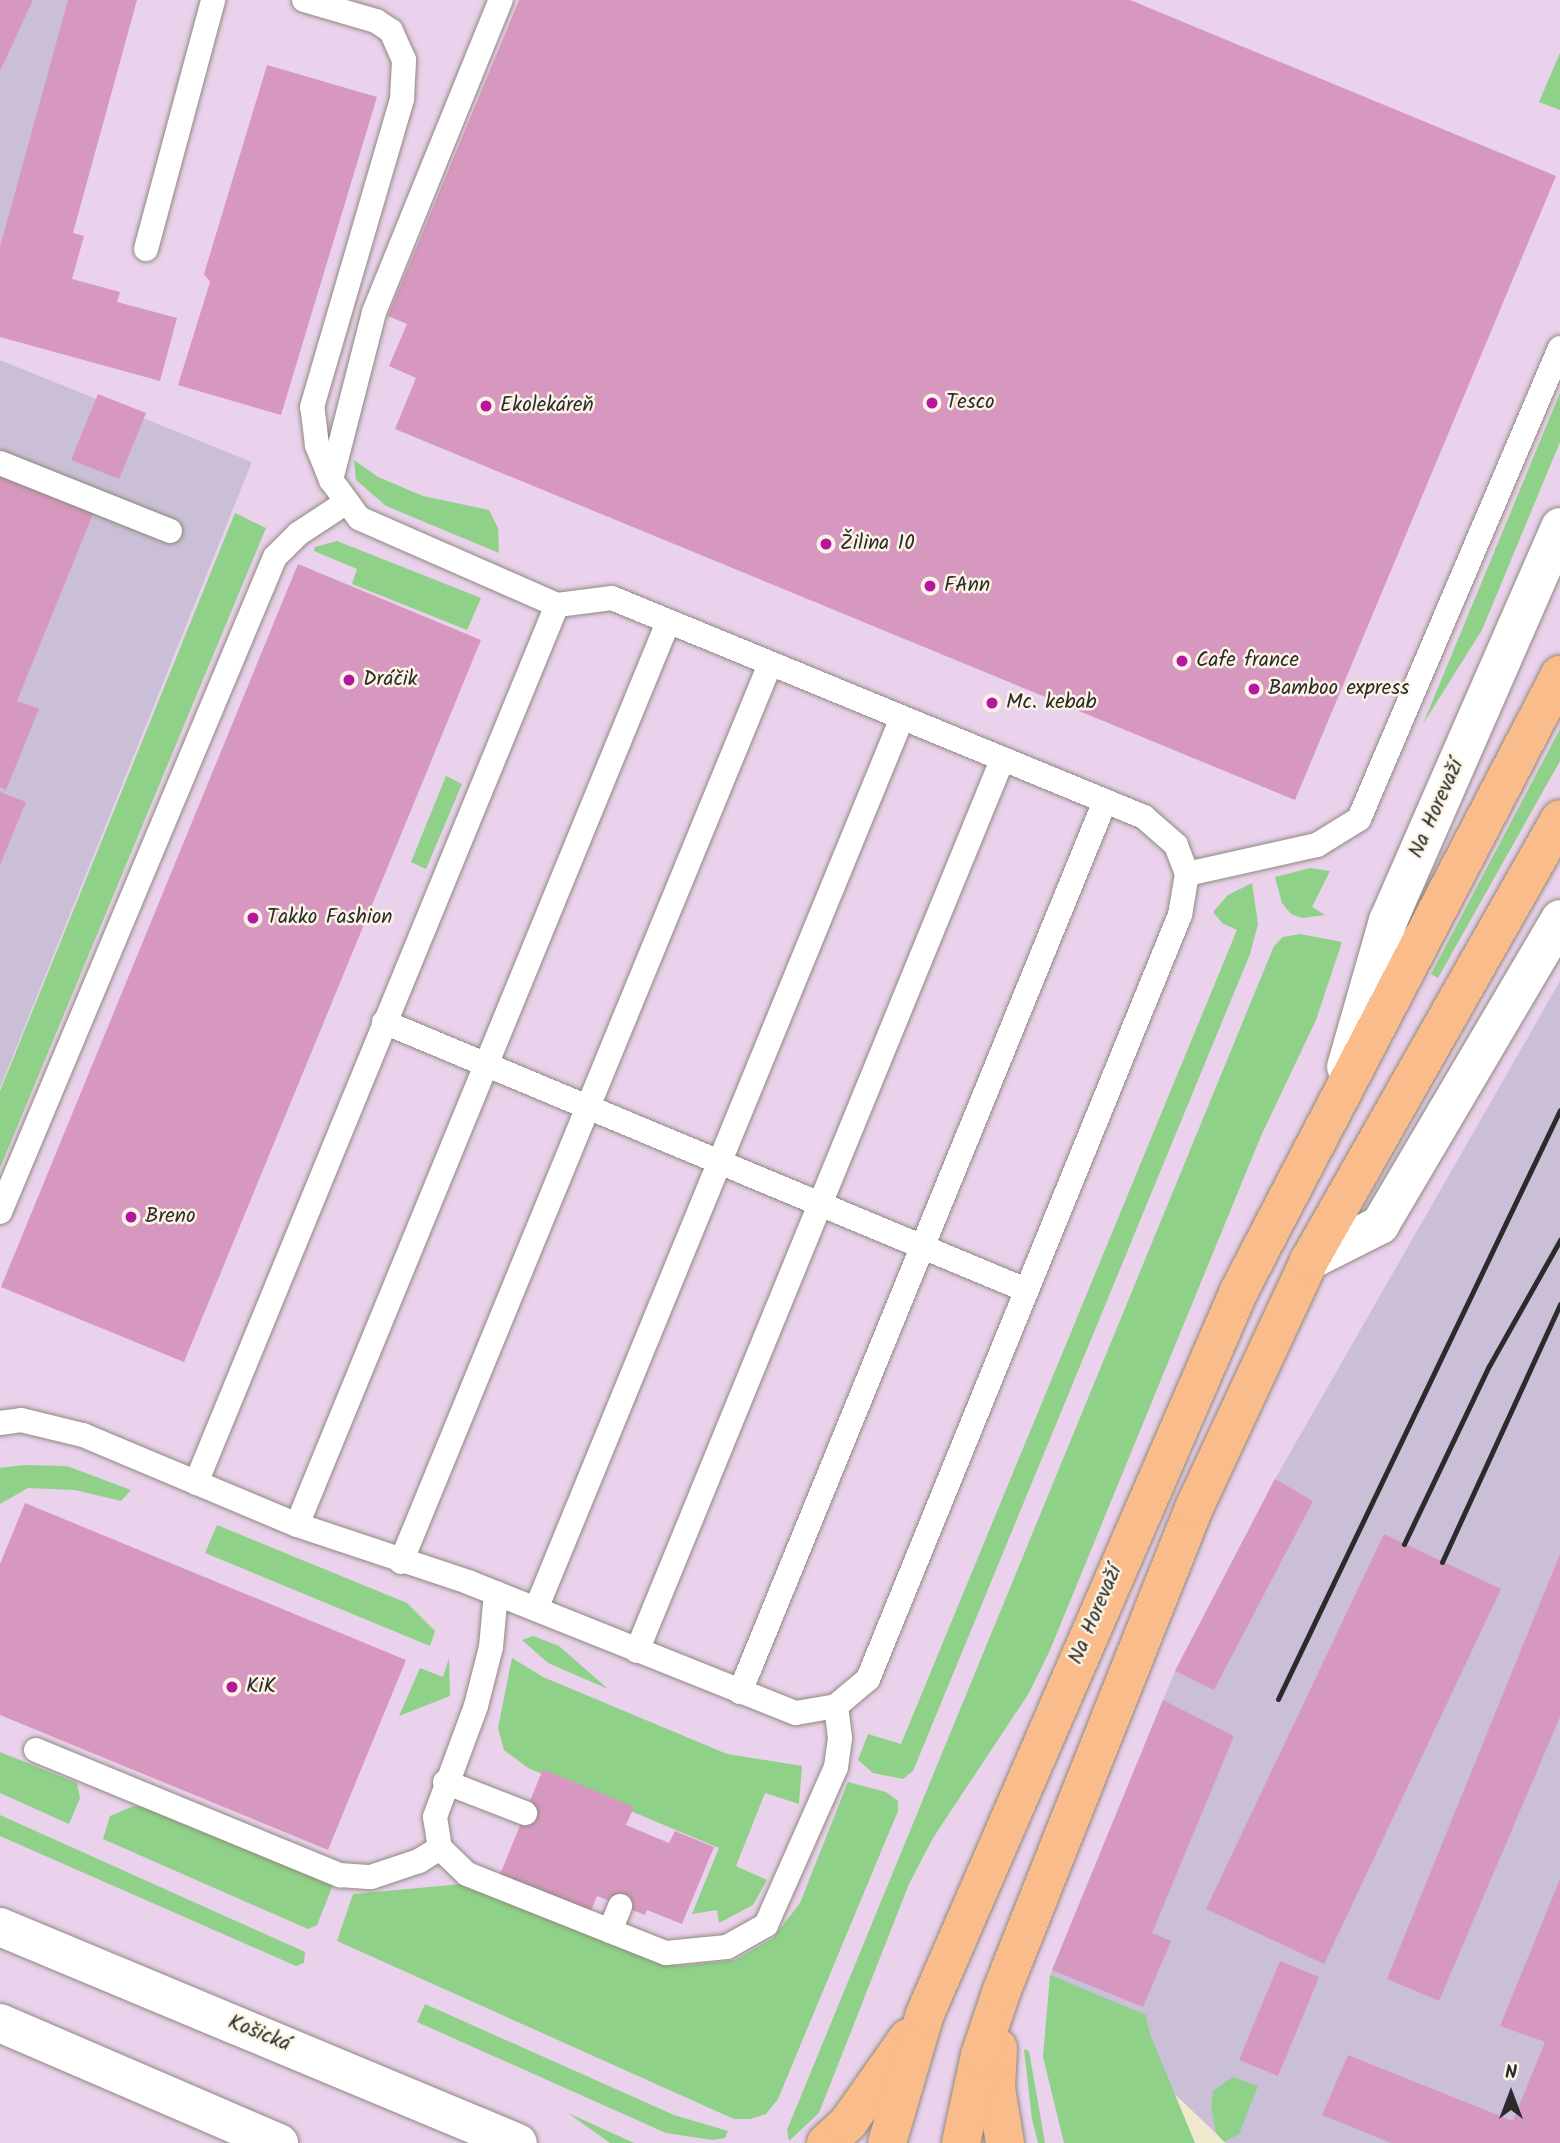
<!DOCTYPE html>
<meta charset="utf-8">
<style>
body{margin:0}
#map{position:relative;width:1560px;height:2143px;overflow:hidden;background:#f0e9cd;font-family:Kalam,sans-serif}
div>[style]{position:absolute}
.built>*{inset:0;background:#ead1ec}
.industrial>*{inset:0;background:#cabfd6}
.green>*{inset:0;background:#8fd188}
.building>*{inset:0;background:#d798c0}
.roads{filter:drop-shadow(0 0 2px #8e8a7c) drop-shadow(0 0 2px #8e8a7c)}
.lane>*{height:24px;margin:-12px;padding:0 12px;transform-origin:12px;border-radius:12px;background:#fff}
.street>*{height:38px;margin:-19px;padding:0 19px;transform-origin:19px;border-radius:19px;background:#fff}
.primary>*{height:38px;margin:-19px;padding:0 19px;transform-origin:19px;border-radius:19px;background:#f9bc8a}
.rail>*{height:5px;margin:-2.5px;padding:0 2.5px;transform-origin:2.5px;border-radius:2.5px;background:#2b2b2b}
.dots>*{width:19px;height:19px;translate:-50% -50%;box-sizing:border-box;border:4px solid #fcf5e5;border-radius:50%}
span{translate:-50% -50%;white-space:nowrap;text-align:center;line-height:1.15;-webkit-text-stroke:5px #fcf5e5;paint-order:stroke}
.poi-label{font-size:21px;color:#2b2b2b}
.left{translate:0 -50%;text-align:left}
.street-label{font-size:21px;color:#2b2b2b}
.north{position:absolute;left:1476px;top:2059px;width:70px;height:70px;-webkit-text-stroke:5px #fcf5e5;paint-order:stroke;rotate:0deg;font-size:19px;font-weight:700;line-height:28px;text-align:center;color:#2b2b2b}
.north::after{content:'';display:block;margin:auto;width:24px;height:32px;background:#2b2b2b;clip-path:polygon(50% 0,100% 100%,50% 72%,0 100%)}
</style>
<div id="map">
<div class="built">
<div style="clip-path:polygon(76px 0,1560px 0,1560px 982px,1067px 2143px,0 2143px,0 1088px,252px 462px,0 360px,0 259px)"></div>
</div>
<div class="industrial">
<div style="clip-path:polygon(0 0,76px 0,0 259px)"></div>
<div style="clip-path:polygon(0 360px,252px 462px,0 1088px)"></div>
<div style="clip-path:polygon(1560px 981px,1560px 2143px,1226px 2143px,1050px 1975px,1175px 1671px,1275px 1479px)"></div>
</div>
<div class="green">
<div style="clip-path:polygon(1560px 53px,1560px 110px,1539px 102px)"></div>
<div style="clip-path:polygon(1560px 393px,1560px 442px,1482px 630px,1423px 724px)"></div>
<div style="clip-path:polygon(354px 460px,378px 477px,423px 496px,489px 510px,498px 528px,499px 553px,386px 506px,356px 480px)"></div>
<div style="clip-path:polygon(235px 513px,266px 528px,0 1168px,0 1091px)"></div>
<div style="clip-path:polygon(337px 541px,481px 598px,467px 630px,352px 584px,357px 569px,314px 551px,315px 547px)"></div>
<div style="clip-path:polygon(1560px 729px,1560px 761px,1438px 978px,1431px 974px)"></div>
<div style="clip-path:polygon(446px 776px,462px 784px,426px 869px,411px 862px)"></div>
<div style="clip-path:polygon(1310px 868px,1330px 871px,1312px 907px,1325px 915px,1302px 918px,1291px 914px,1282px 903px,1275px 877px)"></div>
<div style="clip-path:polygon(1252px 883px,1258px 924px,1250px 954px,913px 1771px,903px 1779px,873px 1773px,858px 1760px,868px 1734px,901px 1744px,1237px 930px,1222px 923px,1213px 912px,1228px 895px)"></div>
<div style="clip-path:polygon(1300px 934px,1342px 942px,1316px 1020px,1261px 1136px,1050px 1650px,1029px 1693px,933px 1838px,909px 1884px,819px 2113px,789px 2141px,787px 2130px,1274px 946px,1283px 937px)"></div>
<div style="clip-path:polygon(23px 1465px,67px 1466px,131px 1490px,121px 1501px,75px 1490px,28px 1488px,0 1504px,0 1468px)"></div>
<div style="clip-path:polygon(217px 1525px,407px 1603px,435px 1631px,430px 1646px,205px 1553px)"></div>
<div style="clip-path:polygon(533px 1636px,559px 1646px,608px 1689px,548px 1663px,522px 1640px)"></div>
<div style="clip-path:polygon(449px 1658px,450px 1696px,399px 1716px,420px 1668px,443px 1677px)"></div>
<div style="clip-path:polygon(512px 1658px,543px 1677px,727px 1754px,802px 1766px,799px 1804px,765px 1793px,736px 1866px,767px 1880px,753px 1905px,719px 1923px,717px 1910px,692px 1914px,719px 1848px,528px 1768px,504px 1750px,498px 1728px)"></div>
<div style="clip-path:polygon(0 1752px,77px 1783px,80px 1798px,69px 1824px,0 1793px)"></div>
<div style="clip-path:polygon(848px 1782px,886px 1792px,898px 1801px,898px 1811px,778px 2099px,766px 2114px,750px 2119px,734px 2119px,337px 1941px,353px 1894px,462px 1884px,651px 1960px,679px 1966px,735px 1960px,773px 1938px,800px 1903px)"></div>
<div style="clip-path:polygon(134px 1806px,150px 1808px,333px 1885px,317px 1925px,308px 1929px,103px 1839px,110px 1816px)"></div>
<div style="clip-path:polygon(0 1815px,305px 1952px,304px 1963px,296px 1966px,0 1836px)"></div>
<div style="clip-path:polygon(1050px 1975px,1146px 2015px,1150px 2034px,1195px 2143px,1064px 2143px,1043px 2057px)"></div>
<div style="clip-path:polygon(425px 2004px,674px 2115px,728px 2131px,725px 2138px,713px 2140px,666px 2133px,417px 2022px)"></div>
<div style="clip-path:polygon(1024px 2049px,1029px 2051px,1045px 2143px,1038px 2143px,1032px 2119px)"></div>
<div style="clip-path:polygon(1233px 2077px,1258px 2086px,1239px 2134px,1224px 2142px,1216px 2133px,1211px 2106px,1213px 2091px)"></div>
<div style="clip-path:polygon(568px 2113px,634px 2143px,610px 2143px)"></div>
</div>
<div class="building">
<div style="clip-path:polygon(0 0,33px 0,0 71px)"></div>
<div style="clip-path:polygon(68px 0,137px 0,73px 233px,84px 236px,72px 279px,120px 292px,117px 302px,177px 318px,160px 381px,0 337px,0 247px)"></div>
<div style="clip-path:polygon(519px 0,1130px 0,1556px 176px,1295px 800px,395px 429px,416px 378px,389px 366px,407px 324px,388px 316px)"></div>
<div style="clip-path:polygon(267px 65px,377px 97px,281px 415px,178px 385px,210px 282px,204px 274px)"></div>
<div style="clip-path:polygon(98px 394px,146px 413px,119px 479px,71px 460px)"></div>
<div style="clip-path:polygon(0 470px,95px 509px,17px 701px,39px 709px,6px 790px,0 787px)"></div>
<div style="clip-path:polygon(298px 564px,481px 640px,184px 1362px,1px 1287px)"></div>
<div style="clip-path:polygon(0 792px,26px 802px,0 865px)"></div>
<div style="clip-path:polygon(1275px 1479px,1313px 1501px,1214px 1690px,1175px 1671px)"></div>
<div style="clip-path:polygon(25px 1503px,406px 1660px,328px 1850px,0 1715px,0 1564px)"></div>
<div style="clip-path:polygon(1384px 1534px,1501px 1589px,1324px 1964px,1206px 1909px)"></div>
<div style="clip-path:polygon(1560px 1554px,1560px 1717px,1439px 2001px,1387px 1979px)"></div>
<div style="clip-path:polygon(1163px 1700px,1234px 1736px,1152px 1933px,1171px 1941px,1143px 2007px,1052px 1970px)"></div>
<div style="clip-path:polygon(543px 1769px,634px 1807px,626px 1825px,669px 1843px,675px 1831px,714px 1847px,682px 1924px,647px 1910px,645px 1915px,597px 1896px,590px 1914px,499px 1877px)"></div>
<div style="clip-path:polygon(1560px 1879px,1560px 2143px,1391px 2143px,1322px 2115px,1348px 2055px,1513px 2121px,1545px 2042px,1500px 2026px)"></div>
<div style="clip-path:polygon(1280px 1961px,1319px 1977px,1278px 2076px,1239px 2060px)"></div>
</div>
<div class="roads">
<div class="lane">
<div style="left:146px;top:249px;width:258px;rotate:-74.9deg"></div>
<div style="left:0;top:463px;width:183px;rotate:21.8deg"></div>
<div style="left:331px;top:480px;width:173px;rotate:-75.6deg"></div>
<div style="left:374px;top:312px;width:337px;rotate:-67.9deg"></div>
<div style="left:1187px;top:874px;width:133px;rotate:-12.6deg"></div>
<div style="left:1317px;top:845px;width:49px;rotate:-31.8deg"></div>
<div style="left:1359px;top:819px;width:512px;rotate:-66.89deg"></div>
<div style="left:384px;top:1022px;width:696px;rotate:22.66deg"></div>
<div style="left:0;top:1212px;width:710px;rotate:-67.23deg"></div>
<div style="left:275px;top:557px;width:33px;rotate:-45deg"></div>
<div style="left:298px;top:534px;width:56px;rotate:-33.4deg"></div>
<div style="left:0;top:1423px;width:21px;rotate:-8deg"></div>
<div style="left:21px;top:1420px;width:64px;rotate:13.6deg"></div>
<div style="left:83px;top:1435px;width:232px;rotate:22.8deg"></div>
<div style="left:297px;top:1525px;width:180px;rotate:18.4deg"></div>
<div style="left:468px;top:1582px;width:353px;rotate:21.8deg"></div>
<div style="left:796px;top:1713px;width:41px;rotate:-9.9deg"></div>
<div style="left:836px;top:1706px;width:42px;rotate:-40.2deg"></div>
<div style="left:868px;top:1679px;width:825px;rotate:-67.79deg"></div>
<div style="left:1180px;top:915px;width:42px;rotate:-80.3deg"></div>
<div style="left:1187px;top:874px;width:31px;rotate:-111deg"></div>
<div style="left:1176px;top:845px;width:43px;rotate:-138.8deg"></div>
<div style="left:1144px;top:817px;width:575px;rotate:-157.63deg"></div>
<div style="left:612px;top:598px;width:55px;rotate:172.7deg"></div>
<div style="left:557px;top:605px;width:216px;rotate:-156.3deg"></div>
<div style="left:359px;top:518px;width:47px;rotate:-126.4deg"></div>
<div style="left:331px;top:480px;width:38px;rotate:-112deg"></div>
<div style="left:317px;top:445px;width:38px;rotate:-97deg"></div>
<div style="left:312px;top:407px;width:321px;rotate:-73.7deg"></div>
<div style="left:402px;top:99px;width:39px;rotate:-87deg"></div>
<div style="left:404px;top:60px;width:32px;rotate:-114deg"></div>
<div style="left:391px;top:31px;width:18px;rotate:-146deg"></div>
<div style="left:376px;top:21px;width:75px;rotate:-163.7deg"></div>
<div style="left:196px;top:1483px;width:949px;rotate:-67.65deg"></div>
<div style="left:297px;top:1525px;width:976px;rotate:-67.66deg"></div>
<div style="left:401px;top:1562px;width:971px;rotate:-67.66deg"></div>
<div style="left:496px;top:1593px;width:54px;rotate:95.3deg"></div>
<div style="left:491px;top:1647px;width:61px;rotate:104.3deg"></div>
<div style="left:476px;top:1706px;width:118px;rotate:110.3deg"></div>
<div style="left:435px;top:1817px;width:31px;rotate:81deg"></div>
<div style="left:440px;top:1848px;width:37px;rotate:44deg"></div>
<div style="left:467px;top:1874px;width:214px;rotate:21.7deg"></div>
<div style="left:666px;top:1953px;width:61px;rotate:-5.6deg"></div>
<div style="left:727px;top:1947px;width:45px;rotate:-29.4deg"></div>
<div style="left:766px;top:1925px;width:173px;rotate:-66.1deg"></div>
<div style="left:836px;top:1767px;width:29px;rotate:-82deg"></div>
<div style="left:840px;top:1738px;width:32px;rotate:-97deg"></div>
<div style="left:536px;top:1609px;width:963px;rotate:-67.67deg"></div>
<div style="left:637px;top:1651px;width:963px;rotate:-67.72deg"></div>
<div style="left:740px;top:1692px;width:963px;rotate:-67.72deg"></div>
<div style="left:36px;top:1750px;width:329px;rotate:22.4deg"></div>
<div style="left:340px;top:1875px;width:31px;rotate:4deg"></div>
<div style="left:371px;top:1877px;width:51px;rotate:-18.4deg"></div>
<div style="left:419px;top:1861px;width:25px;rotate:-32deg"></div>
<div style="left:445px;top:1782px;width:86px;rotate:21.2deg"></div>
<div style="left:610px;top:1931px;width:27px;rotate:-68deg"></div>
</div>
<div class="street">
<div style="left:1346px;top:1067px;width:152px;rotate:-74deg"></div>
<div style="left:1388px;top:921px;width:430px;rotate:-66.4deg"></div>
<div style="left:1309px;top:1261px;width:80px;rotate:-26.9deg"></div>
<div style="left:1380px;top:1225px;width:355px;rotate:-59.5deg"></div>
<div style="left:0;top:1927px;width:561px;rotate:22.64deg"></div>
<div style="left:0;top:2023px;width:304px;rotate:23.3deg"></div>
</div>
<div class="primary">
<div style="left:998px;top:2048px;width:40px;rotate:92.9deg"></div>
<div style="left:996px;top:2088px;width:56px;rotate:80.7deg"></div>
<div style="left:826px;top:2143px;width:30px;rotate:-42deg"></div>
<div style="left:848px;top:2123px;width:104px;rotate:-54.8deg"></div>
<div style="left:887px;top:2143px;width:134px;rotate:-73.6deg"></div>
<div style="left:925px;top:2014px;width:788px;rotate:-66.52deg"></div>
<div style="left:1239px;top:1291px;width:695px;rotate:-62.48deg"></div>
<div style="left:961px;top:2143px;width:90px;rotate:-77.8deg"></div>
<div style="left:980px;top:2055px;width:69px;rotate:-71.3deg"></div>
<div style="left:1002px;top:1990px;width:519px;rotate:-68.28deg"></div>
<div style="left:1194px;top:1508px;width:272px;rotate:-65deg"></div>
<div style="left:1309px;top:1261px;width:508px;rotate:-60.41deg"></div>
</div>
</div>
<div class="rail">
<div style="left:1404px;top:1544px;width:197px;rotate:-64.5deg"></div>
<div style="left:1489px;top:1366px;width:145px;rotate:-60.6deg"></div>
<div style="left:1442px;top:1562px;width:284px;rotate:-65.4deg"></div>
<div style="left:1278px;top:1699px;width:653px;rotate:-64.42deg"></div>
</div>
<div class="dots">
<div style="left:932px;top:403px;background:#b5179e"></div>
<div style="left:486px;top:406px;background:#b5179e"></div>
<div style="left:826px;top:544px;background:#b5179e"></div>
<div style="left:930px;top:586px;background:#b5179e"></div>
<div style="left:1182px;top:661px;background:#b5179e"></div>
<div style="left:349px;top:680px;background:#b5179e"></div>
<div style="left:1254px;top:689px;background:#b5179e"></div>
<div style="left:992px;top:703px;background:#b5179e"></div>
<div style="left:253px;top:918px;background:#b5179e"></div>
<div style="left:131px;top:1217px;background:#b5179e"></div>
<div style="left:232px;top:1687px;background:#b5179e"></div>
</div>
<div class="poi-label">
<span class="left" style="left:946px;top:403px">Tesco</span>
<span class="left" style="left:500px;top:406px">Ekolekáreň</span>
<span class="left" style="left:840px;top:544px">Žilina 10</span>
<span class="left" style="left:944px;top:586px">FAnn</span>
<span class="left" style="left:1196px;top:661px">Cafe france</span>
<span class="left" style="left:363px;top:680px">Dráčik</span>
<span class="left" style="left:1268px;top:689px">Bamboo express</span>
<span class="left" style="left:1006px;top:703px">Mc. kebab</span>
<span class="left" style="left:267px;top:918px">Takko Fashion</span>
<span class="left" style="left:145px;top:1217px">Breno</span>
<span class="left" style="left:246px;top:1687px">KiK</span>
</div>
<div class="street-label">
<span style="left:1437px;top:809px;rotate:-66deg">Na Horevaží</span>
<span style="left:1096px;top:1615px;rotate:-67deg">Na Horevaží</span>
<span style="left:259px;top:2034px;rotate:22deg">Košická</span>
</div>
<div class="north">N</div>
</div>
